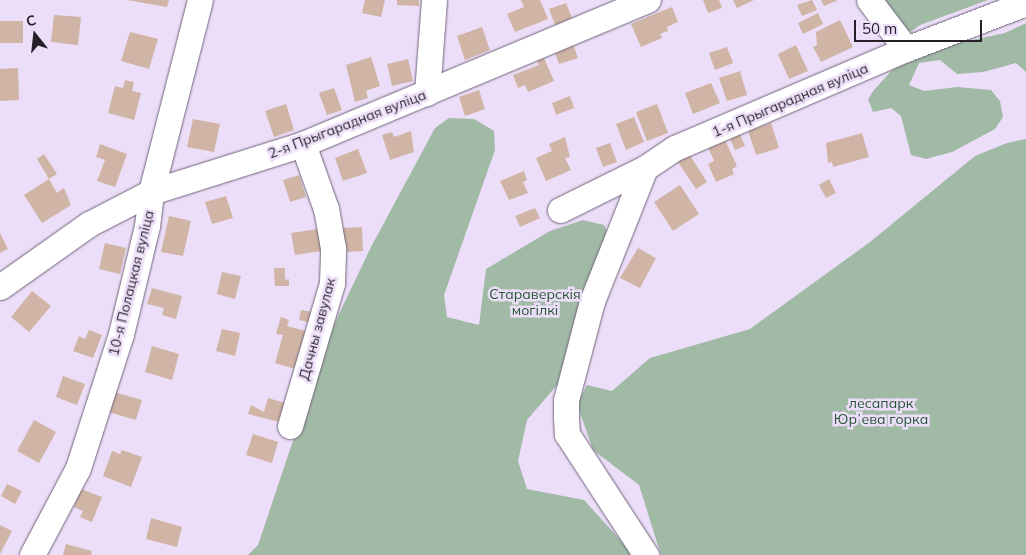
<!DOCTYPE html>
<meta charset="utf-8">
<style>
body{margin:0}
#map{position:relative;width:1026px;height:555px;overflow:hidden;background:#ecdef8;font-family:Mulish,sans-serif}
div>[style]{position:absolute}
.green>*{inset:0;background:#a1baa6}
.building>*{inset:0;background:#d0b4a5}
.roads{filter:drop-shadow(0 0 1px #71647b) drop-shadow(0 0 1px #71647b)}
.minor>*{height:25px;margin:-12.5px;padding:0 12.5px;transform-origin:12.5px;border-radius:12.5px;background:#fff}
span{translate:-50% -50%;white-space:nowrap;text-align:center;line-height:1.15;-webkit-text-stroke:5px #ecdef8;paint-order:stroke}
.street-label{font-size:14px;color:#241f29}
.park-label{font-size:14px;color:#255633}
.north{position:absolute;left:10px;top:10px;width:50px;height:50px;-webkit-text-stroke:4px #ecdef8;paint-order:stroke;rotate:344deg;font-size:14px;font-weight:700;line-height:20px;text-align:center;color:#241f29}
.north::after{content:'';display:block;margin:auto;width:18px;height:22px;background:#241f29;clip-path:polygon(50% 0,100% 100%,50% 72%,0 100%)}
.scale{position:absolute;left:854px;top:20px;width:128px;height:22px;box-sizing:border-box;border:2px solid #241f29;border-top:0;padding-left:6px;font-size:15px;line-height:18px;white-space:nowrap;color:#241f29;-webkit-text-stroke:4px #ecdef8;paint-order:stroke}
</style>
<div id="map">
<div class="green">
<div style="clip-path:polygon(884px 0,988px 0,920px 25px,912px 31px,903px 32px)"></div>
<div style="clip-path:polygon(1026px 23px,1026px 72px,1016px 63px,983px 72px,957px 74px,940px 60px,919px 63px,909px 85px,924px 91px,957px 87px,991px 90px,1000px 101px,1003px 117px,995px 129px,952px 152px,926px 159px,911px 155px,901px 116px,891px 108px,873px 112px,868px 99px,874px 90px,894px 68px,921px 51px,1005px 33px)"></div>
<div style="clip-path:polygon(449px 118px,474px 119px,494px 131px,495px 150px,444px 295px,447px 317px,479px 325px,486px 269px,550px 231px,583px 220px,604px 225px,608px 233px,563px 378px,527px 420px,518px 461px,527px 489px,584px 500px,634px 555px,248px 555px,258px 545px,327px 339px,371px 247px,435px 128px)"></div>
<div style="clip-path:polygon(1026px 139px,1026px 555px,661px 555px,639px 485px,593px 450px,577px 404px,587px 385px,612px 391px,650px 358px,750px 329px,870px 242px,975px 156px,1007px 143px)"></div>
</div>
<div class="building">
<div style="clip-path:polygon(127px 0,169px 0,167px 7px)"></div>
<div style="clip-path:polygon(365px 0,385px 0,381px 17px,362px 13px)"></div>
<div style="clip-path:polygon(397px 0,419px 0,419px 6px,397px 5px)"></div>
<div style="clip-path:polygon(521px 0,540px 0,548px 19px,515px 32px,507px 14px,524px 7px)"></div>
<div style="clip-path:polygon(703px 0,719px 0,722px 8px,708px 13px)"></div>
<div style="clip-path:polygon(733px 0,754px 0,737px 8px)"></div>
<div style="clip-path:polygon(812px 0,817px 10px,802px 16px,797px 5px)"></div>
<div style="clip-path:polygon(821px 0,838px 0,824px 6px)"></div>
<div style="clip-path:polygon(566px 3px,572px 18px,555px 25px,549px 9px)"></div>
<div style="clip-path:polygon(672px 7px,678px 22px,667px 27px,668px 31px,660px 34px,662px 38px,641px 47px,631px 24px)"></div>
<div style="clip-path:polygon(818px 13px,823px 24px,803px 34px,798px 23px)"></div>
<div style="clip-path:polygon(54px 15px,81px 17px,78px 45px,51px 42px)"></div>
<div style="clip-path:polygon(840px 20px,853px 47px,821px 62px,813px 47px,817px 45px,816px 32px)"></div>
<div style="clip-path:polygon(0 21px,23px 21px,23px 43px,0 43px)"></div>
<div style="clip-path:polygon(482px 27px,490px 50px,465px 60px,457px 36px)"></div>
<div style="clip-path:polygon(130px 32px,158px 39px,149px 69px,121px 61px)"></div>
<div style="clip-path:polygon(572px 41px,578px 58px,559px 64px,553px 47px)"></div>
<div style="clip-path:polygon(796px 45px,808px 71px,789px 79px,778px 54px)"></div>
<div style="clip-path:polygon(727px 47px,733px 63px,715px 70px,709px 53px)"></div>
<div style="clip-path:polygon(371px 57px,380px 86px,366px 91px,368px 98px,355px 102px,346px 65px)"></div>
<div style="clip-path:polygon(544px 58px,554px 81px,528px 92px,525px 85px,518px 88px,513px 75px,539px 65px,537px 61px)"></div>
<div style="clip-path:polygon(408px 59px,413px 81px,392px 86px,387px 64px)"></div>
<div style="clip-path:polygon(18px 68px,19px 100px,0 101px,0 69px)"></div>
<div style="clip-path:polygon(740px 71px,747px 95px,727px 101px,719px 78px)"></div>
<div style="clip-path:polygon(125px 80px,134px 82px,132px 91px,141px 93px,134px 120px,108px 113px,115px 86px,123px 88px)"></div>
<div style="clip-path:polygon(711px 83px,720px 103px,693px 114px,685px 93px)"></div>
<div style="clip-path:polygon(334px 88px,342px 110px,327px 115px,319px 93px)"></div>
<div style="clip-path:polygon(479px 90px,485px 109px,465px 116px,459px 97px)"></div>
<div style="clip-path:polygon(570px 96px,574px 108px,556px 115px,552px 103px)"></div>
<div style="clip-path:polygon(286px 104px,294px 130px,274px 137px,265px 111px)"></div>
<div style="clip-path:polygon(657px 104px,668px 133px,647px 141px,636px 112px)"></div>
<div style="clip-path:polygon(634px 117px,644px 142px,626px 150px,616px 124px)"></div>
<div style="clip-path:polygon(193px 119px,220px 124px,214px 152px,187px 147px)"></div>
<div style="clip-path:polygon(771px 123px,779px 148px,756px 155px,748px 131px)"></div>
<div style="clip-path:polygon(411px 131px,414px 152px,390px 160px,382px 135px,392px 132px,394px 137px)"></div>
<div style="clip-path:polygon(739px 132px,745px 146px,735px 150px,729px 136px)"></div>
<div style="clip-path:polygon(862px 133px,869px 157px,833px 167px,832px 162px,828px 163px,826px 143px)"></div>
<div style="clip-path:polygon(565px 137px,570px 157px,565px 158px,571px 170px,546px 181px,536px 158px,552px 151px,549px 144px)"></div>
<div style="clip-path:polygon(725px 140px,737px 166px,732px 169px,734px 174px,716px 182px,708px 164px,714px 161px,708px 147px)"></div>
<div style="clip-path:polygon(610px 143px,617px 162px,603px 167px,596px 148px)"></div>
<div style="clip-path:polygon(100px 144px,127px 154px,115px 187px,97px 181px,105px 160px,96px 157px)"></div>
<div style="clip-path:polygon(358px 149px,367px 173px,343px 181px,335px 158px)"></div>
<div style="clip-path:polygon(44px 154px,57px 174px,49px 179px,37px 159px)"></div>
<div style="clip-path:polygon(689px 154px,707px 182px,696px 189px,678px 162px)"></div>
<div style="clip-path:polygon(524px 171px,527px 180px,523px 182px,528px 193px,509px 200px,500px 181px)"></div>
<div style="clip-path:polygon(299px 175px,306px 197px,290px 202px,283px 180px)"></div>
<div style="clip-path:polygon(49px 179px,57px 193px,64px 188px,71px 205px,42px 223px,24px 195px)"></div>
<div style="clip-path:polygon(829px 179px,836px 193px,826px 198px,819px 185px)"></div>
<div style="clip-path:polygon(680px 185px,699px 214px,673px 231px,654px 202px)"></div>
<div style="clip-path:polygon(226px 196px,233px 218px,212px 224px,205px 202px)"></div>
<div style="clip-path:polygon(535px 208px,540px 218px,520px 227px,515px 216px)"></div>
<div style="clip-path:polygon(169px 216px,191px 221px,183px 256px,161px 252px)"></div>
<div style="clip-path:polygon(362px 227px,363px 251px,344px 252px,343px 228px)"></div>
<div style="clip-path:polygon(318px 229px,321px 251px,295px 255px,291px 233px)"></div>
<div style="clip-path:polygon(0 233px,8px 249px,0 253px)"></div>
<div style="clip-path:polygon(105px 243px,126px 248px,120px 274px,99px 269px)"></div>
<div style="clip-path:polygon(638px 248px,656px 258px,640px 288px,620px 278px)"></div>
<div style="clip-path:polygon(274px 268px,285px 268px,285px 280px,289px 279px,289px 286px,275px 286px)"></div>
<div style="clip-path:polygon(222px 272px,241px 276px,235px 299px,217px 294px)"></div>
<div style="clip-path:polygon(152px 288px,182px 296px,176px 319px,162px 315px,164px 308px,147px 304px)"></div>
<div style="clip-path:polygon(32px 291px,51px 306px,29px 332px,11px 317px)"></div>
<div style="clip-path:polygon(301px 310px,318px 313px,315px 324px,299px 320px)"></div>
<div style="clip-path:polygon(281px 317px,289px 320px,287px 326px,306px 331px,295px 369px,275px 363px,283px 335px,276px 334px)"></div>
<div style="clip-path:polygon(222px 329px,240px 333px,235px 356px,216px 351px)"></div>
<div style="clip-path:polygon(89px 330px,102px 335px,93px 358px,73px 351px,79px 336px,85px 339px)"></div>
<div style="clip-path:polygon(152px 346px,179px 354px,172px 380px,145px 372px)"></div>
<div style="clip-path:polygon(63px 376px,85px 384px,77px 405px,56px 397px)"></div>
<div style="clip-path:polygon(114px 392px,142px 400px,136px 420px,108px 412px)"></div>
<div style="clip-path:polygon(268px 398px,285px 403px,279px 422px,248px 414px,251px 405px,264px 412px)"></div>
<div style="clip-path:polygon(34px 420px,56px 432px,39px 463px,17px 451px)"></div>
<div style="clip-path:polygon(253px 434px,278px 442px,272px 463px,246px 455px)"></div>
<div style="clip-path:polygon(122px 450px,142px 457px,131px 487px,103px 476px,112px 451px,120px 454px)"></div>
<div style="clip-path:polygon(7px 484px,22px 491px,15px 504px,1px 496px)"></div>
<div style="clip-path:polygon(81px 489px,102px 497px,92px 522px,80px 517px,83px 511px,74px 507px)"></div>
<div style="clip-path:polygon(151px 518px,182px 527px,177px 547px,146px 539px)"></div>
<div style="clip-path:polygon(0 525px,12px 531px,0 554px)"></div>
<div style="clip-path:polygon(66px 544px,92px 551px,91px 555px,63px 555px)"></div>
</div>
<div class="roads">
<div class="minor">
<div style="left:869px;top:0;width:61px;rotate:52.9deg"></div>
<div style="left:427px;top:93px;width:93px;rotate:-85.7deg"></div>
<div style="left:645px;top:168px;width:143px;rotate:111.7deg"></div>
<div style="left:592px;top:301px;width:102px;rotate:104.7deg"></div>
<div style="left:566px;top:400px;width:17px;rotate:90deg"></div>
<div style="left:566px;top:417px;width:17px;rotate:87deg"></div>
<div style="left:567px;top:434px;width:145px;rotate:56.9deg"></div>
<div style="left:560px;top:210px;width:95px;rotate:-26.3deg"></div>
<div style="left:645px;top:168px;width:36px;rotate:-34deg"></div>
<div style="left:675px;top:148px;width:251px;rotate:-23.2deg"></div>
<div style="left:906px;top:49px;width:129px;rotate:-21deg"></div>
<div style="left:0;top:287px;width:109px;rotate:-35.3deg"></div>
<div style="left:89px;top:224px;width:70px;rotate:-27.3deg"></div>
<div style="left:151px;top:192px;width:159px;rotate:-17.5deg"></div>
<div style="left:303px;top:144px;width:374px;rotate:-22.7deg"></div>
<div style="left:290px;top:426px;width:149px;rotate:-73.6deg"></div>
<div style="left:332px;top:283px;width:35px;rotate:-88deg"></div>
<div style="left:333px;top:248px;width:40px;rotate:-100deg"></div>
<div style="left:326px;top:209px;width:69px;rotate:-109.5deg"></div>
<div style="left:32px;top:555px;width:98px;rotate:-62.1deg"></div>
<div style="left:78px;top:468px;width:141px;rotate:-72.2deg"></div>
<div style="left:121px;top:334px;width:111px;rotate:-76.5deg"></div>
<div style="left:147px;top:226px;width:34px;rotate:-83deg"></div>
<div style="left:151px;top:192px;width:198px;rotate:-75.7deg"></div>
</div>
</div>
<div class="street-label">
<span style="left:790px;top:100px;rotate:-23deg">1-я Прыгарадная вуліца</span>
<span style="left:347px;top:124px;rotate:-21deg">2-я Прыгарадная вуліца</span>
<span style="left:131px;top:283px;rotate:-76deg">10-я Полацкая вуліца</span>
<span style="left:317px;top:329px;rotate:-75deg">Дачны завулак</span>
</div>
<div class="park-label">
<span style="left:535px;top:302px">Стараверскія<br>могілкі</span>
<span style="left:881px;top:411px">лесапарк<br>Юрʼева горка</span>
</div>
<div class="north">С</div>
<div class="scale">50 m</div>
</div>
